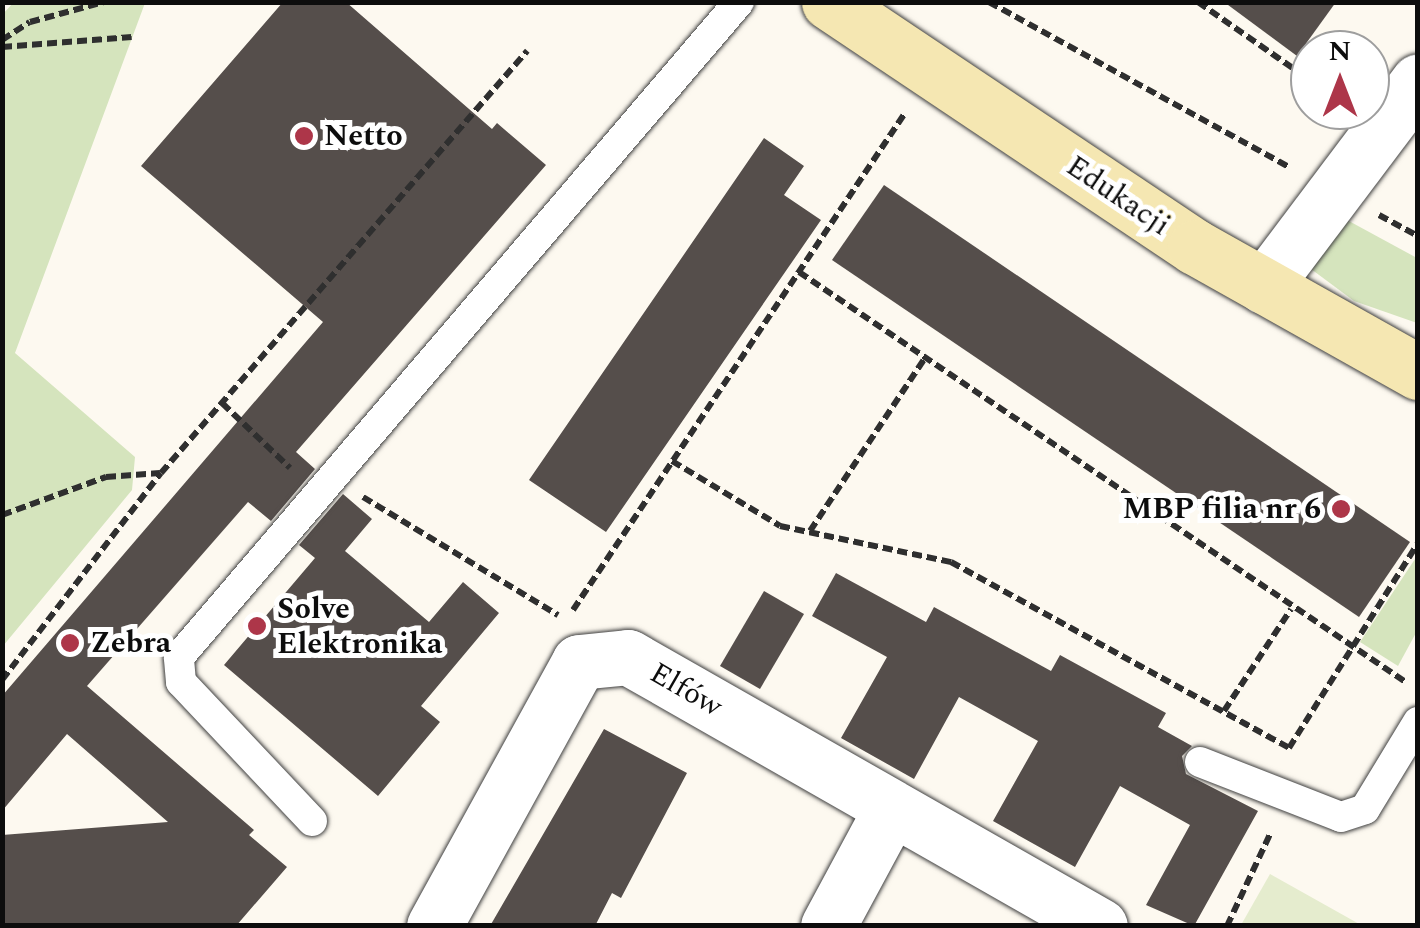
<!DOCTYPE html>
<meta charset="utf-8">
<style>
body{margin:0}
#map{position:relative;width:1420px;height:928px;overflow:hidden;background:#fdf9f0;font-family:Spectral,serif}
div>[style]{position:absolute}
.green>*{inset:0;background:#d5e4bd}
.pitch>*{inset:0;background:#e5ecce}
.building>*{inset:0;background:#554e4b}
.path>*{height:6px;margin-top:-3px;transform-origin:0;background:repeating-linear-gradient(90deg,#2f2f2f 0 10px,transparent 0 15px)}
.roads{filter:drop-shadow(0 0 2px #404040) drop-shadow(0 0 2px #404040)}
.lane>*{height:30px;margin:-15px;padding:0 15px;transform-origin:15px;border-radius:15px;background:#fff}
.street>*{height:55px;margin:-27.5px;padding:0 27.5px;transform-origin:27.5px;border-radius:27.5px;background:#fff}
.secondary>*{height:55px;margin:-27.5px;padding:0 27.5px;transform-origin:27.5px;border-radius:27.5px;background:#f5e7b2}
.dots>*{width:28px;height:28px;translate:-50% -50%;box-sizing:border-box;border:5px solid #fff;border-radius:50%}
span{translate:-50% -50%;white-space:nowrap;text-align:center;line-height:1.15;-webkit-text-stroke:10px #fff;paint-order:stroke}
.poi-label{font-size:30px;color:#0d0d0d;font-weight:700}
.left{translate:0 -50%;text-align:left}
.right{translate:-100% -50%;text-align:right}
.street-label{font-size:30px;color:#0d0d0d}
.frame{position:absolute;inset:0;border:5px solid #0d0d0d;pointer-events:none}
.north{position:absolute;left:1290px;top:30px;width:100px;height:100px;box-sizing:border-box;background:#fff;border:2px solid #9e9e9e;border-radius:50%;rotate:0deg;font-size:28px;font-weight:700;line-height:40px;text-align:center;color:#0d0d0d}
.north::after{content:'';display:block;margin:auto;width:35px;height:45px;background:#ad3649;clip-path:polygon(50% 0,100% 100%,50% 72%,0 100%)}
</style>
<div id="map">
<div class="green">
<div style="clip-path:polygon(13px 3px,145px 3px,15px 353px,135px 457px,132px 490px,3px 646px,2px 15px)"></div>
<div style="clip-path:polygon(1336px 214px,1417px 258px,1417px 323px,1354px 301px,1311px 269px,1311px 253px)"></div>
<div style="clip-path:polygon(1417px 556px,1417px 631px,1398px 666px,1360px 642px)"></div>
</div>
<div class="pitch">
<div style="clip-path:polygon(1270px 874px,1361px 925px,1241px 925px)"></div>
</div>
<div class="building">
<div style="clip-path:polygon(283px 2px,346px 2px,492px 129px,497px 123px,546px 165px,296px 452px,315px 469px,271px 521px,248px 502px,87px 686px,254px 830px,249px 835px,287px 867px,236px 926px,2px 926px,2px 835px,168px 822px,67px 734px,2px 811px,2px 696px,323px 322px,141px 166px)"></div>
<div style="clip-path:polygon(1224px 2px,1336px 2px,1297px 56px)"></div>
<div style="clip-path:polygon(764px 138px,804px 166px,784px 195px,821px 220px,606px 532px,529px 480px)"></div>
<div style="clip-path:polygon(884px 185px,1410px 542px,1359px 617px,832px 260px)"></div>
<div style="clip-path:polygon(343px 494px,372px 519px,345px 551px,429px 622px,463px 582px,499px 613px,421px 706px,440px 722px,378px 796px,224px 665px,315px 558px,299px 545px)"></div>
<div style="clip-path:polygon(836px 573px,926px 622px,934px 607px,1051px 671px,1060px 655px,1166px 713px,1158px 727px,1192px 746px,1182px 756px,1186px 774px,1258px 811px,1194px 926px,1146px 905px,1190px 825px,1120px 786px,1075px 867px,993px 821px,1038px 741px,959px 697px,914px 779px,841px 738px,887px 657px,812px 616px)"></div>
<div style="clip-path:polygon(764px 591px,804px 614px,760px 689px,720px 666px)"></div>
<div style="clip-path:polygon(604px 729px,687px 773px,621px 898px,612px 893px,595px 926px,490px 926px)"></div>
</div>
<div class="path">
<div style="left:989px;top:2px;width:342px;rotate:28.8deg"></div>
<div style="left:1198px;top:2px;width:136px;rotate:34.9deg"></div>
<div style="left:2px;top:40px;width:33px;rotate:-33deg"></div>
<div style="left:30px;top:22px;width:77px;rotate:-15.1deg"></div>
<div style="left:2px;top:47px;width:130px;rotate:-4.4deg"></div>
<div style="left:1379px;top:215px;width:44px;rotate:28.3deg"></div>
<div style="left:799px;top:272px;width:734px;rotate:34.06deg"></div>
<div style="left:222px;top:403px;width:94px;rotate:43.7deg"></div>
<div style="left:672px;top:461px;width:126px;rotate:31deg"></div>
<div style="left:780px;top:526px;width:175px;rotate:11.9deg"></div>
<div style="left:951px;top:562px;width:386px;rotate:28.8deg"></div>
<div style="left:1289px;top:748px;width:242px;rotate:-57.8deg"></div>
<div style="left:363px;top:497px;width:228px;rotate:31.2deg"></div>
<div style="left:2px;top:515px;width:111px;rotate:-20.1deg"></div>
<div style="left:106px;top:477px;width:54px;rotate:-4.2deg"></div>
<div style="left:810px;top:531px;width:208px;rotate:-56.4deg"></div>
<div style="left:573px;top:610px;width:598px;rotate:-56.26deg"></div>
<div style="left:2px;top:680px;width:261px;rotate:-52.5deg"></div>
<div style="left:161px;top:473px;width:559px;rotate:-49.06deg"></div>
<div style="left:1224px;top:711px;width:122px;rotate:-56.7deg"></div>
<div style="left:1227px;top:926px;width:104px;rotate:-64.9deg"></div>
</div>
<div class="roads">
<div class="lane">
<div style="left:1200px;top:762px;width:151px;rotate:21.3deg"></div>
<div style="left:1341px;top:817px;width:25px;rotate:-18deg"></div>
<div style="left:1365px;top:809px;width:102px;rotate:-58.7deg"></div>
<div style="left:312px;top:821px;width:191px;rotate:-133.3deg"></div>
<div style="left:181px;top:682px;width:25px;rotate:-95deg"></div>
<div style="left:179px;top:657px;width:862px;rotate:-49.47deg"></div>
</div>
<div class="street">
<div style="left:1264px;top:286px;width:256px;rotate:-53deg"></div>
<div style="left:434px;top:926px;width:301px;rotate:-61.2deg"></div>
<div style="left:579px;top:662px;width:49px;rotate:-5.8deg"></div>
<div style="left:628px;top:657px;width:543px;rotate:29.68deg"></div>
<div style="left:828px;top:926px;width:133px;rotate:-61.7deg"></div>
</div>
<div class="secondary">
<div style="left:829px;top:2px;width:440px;rotate:33.8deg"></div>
<div style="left:1195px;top:247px;width:256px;rotate:29.3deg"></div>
</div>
</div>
<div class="dots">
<div style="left:304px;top:136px;background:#ad3649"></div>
<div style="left:1341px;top:509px;background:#ad3649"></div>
<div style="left:257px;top:626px;background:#ad3649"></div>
<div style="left:70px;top:643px;background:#ad3649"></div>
</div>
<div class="poi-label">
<span class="left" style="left:324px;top:136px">Netto</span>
<span class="right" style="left:1321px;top:509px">MBP filia nr 6</span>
<span class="left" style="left:277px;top:626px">Solve<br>Elektronika</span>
<span class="left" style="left:90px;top:643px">Zebra</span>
</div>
<div class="street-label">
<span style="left:1118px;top:196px;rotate:34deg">Edukacji</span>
<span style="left:686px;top:690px;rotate:30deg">Elfów</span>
</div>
<div class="frame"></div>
<div class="north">N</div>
</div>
